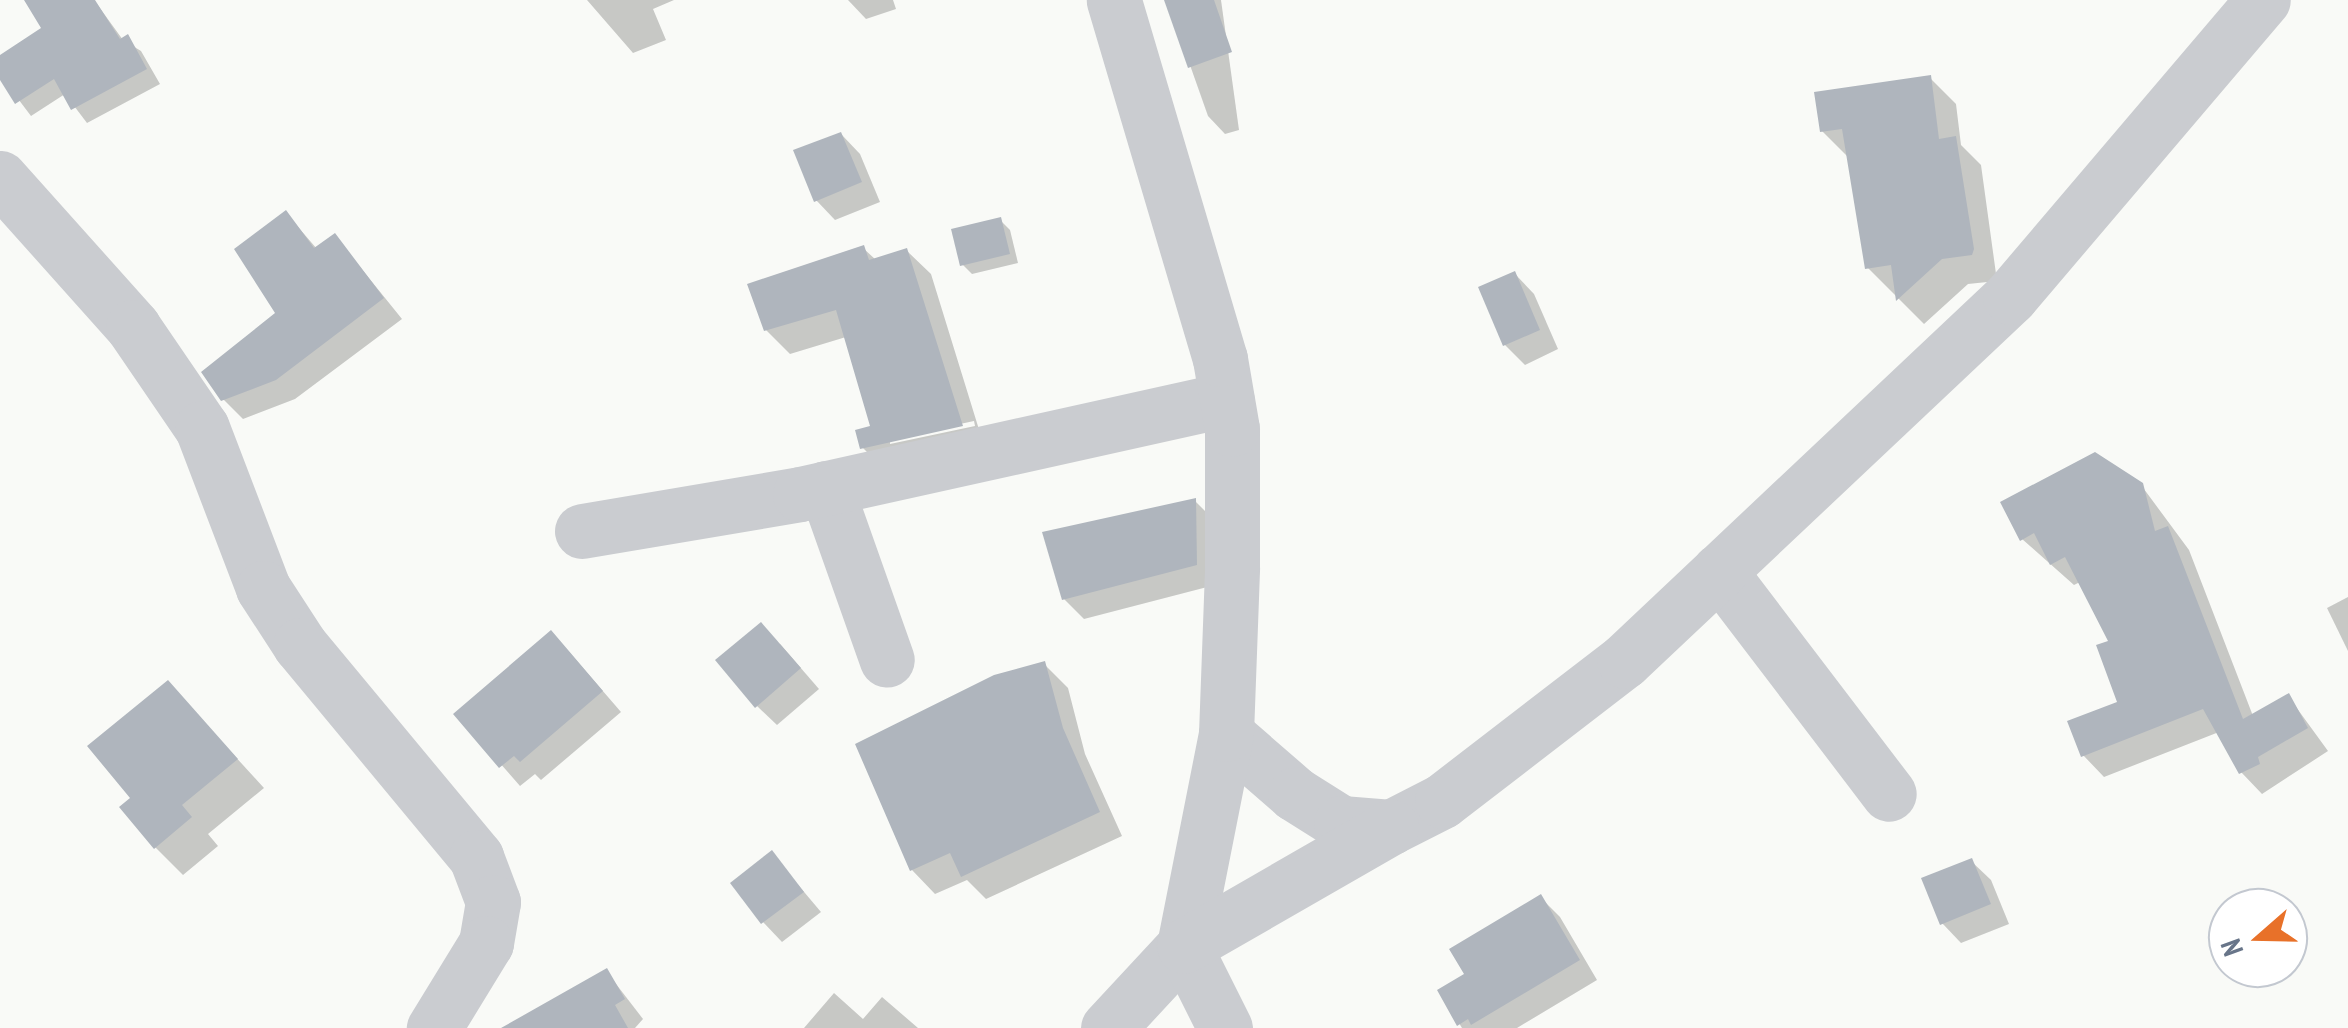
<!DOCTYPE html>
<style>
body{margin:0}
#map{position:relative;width:2348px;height:1028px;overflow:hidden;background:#f9faf7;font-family:"PT Sans Narrow",sans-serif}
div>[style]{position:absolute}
.shadow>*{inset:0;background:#0003}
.building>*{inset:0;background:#afb5bd}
.street>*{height:55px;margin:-27.5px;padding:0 27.5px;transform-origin:27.5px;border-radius:27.5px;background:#caccd0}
span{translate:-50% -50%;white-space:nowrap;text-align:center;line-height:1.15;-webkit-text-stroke:10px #fff;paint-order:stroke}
.north{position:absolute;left:2208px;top:888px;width:100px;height:100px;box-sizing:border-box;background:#fff;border:2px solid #c3c8d0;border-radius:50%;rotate:250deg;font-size:28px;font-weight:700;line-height:40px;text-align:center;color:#687589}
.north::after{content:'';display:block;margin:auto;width:35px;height:45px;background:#e87129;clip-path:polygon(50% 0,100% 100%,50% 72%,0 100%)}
</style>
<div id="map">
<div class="shadow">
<div style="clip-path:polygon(39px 0,94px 0,123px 40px,141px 51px,160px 84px,87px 123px,65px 94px,31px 116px,0 75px,0 58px,45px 29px)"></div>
<div style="clip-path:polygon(587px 0,674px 0,653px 9px,666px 40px,633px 53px)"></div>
<div style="clip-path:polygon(848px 0,893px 0,896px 9px,866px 19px)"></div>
<div style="clip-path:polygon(1167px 0,1221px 0,1239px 130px,1225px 134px,1208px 116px)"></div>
<div style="clip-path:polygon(1930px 78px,1956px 104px,1961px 145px,1981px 165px,1997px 281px,1968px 284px,1924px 324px,1868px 268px,1848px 157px,1822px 131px)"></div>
<div style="clip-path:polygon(841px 134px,860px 154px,880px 202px,835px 220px,816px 200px)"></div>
<div style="clip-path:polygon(286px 213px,317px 249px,335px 236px,402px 319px,295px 399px,243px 419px,223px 399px,278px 313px)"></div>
<div style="clip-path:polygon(1000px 220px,1010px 230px,1018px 263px,972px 274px,962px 264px)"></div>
<div style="clip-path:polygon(evenodd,863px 248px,876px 260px,907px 251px,931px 274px,985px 449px,886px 471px,862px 447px,874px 428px,846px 337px,790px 354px,766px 330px,863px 248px,974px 421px,975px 426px,890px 444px,890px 439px,974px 421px)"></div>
<div style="clip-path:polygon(1515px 274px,1534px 294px,1558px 349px,1525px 365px,1505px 345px,1481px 288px)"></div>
<div style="clip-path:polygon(2141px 485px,2189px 550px,2253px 716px,2288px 696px,2328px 751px,2262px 794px,2241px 772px,2219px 732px,2104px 777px,2083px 755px,2120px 704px,2112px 642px,2080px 582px,2074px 585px,2022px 539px,2003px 503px)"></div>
<div style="clip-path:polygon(1195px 501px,1214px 520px,1215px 585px,1084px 619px,1064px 599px)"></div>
<div style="clip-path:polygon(2348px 597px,2348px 651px,2327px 608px)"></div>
<div style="clip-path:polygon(780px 644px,819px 689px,777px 725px,757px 706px)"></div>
<div style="clip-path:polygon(570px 653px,621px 712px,541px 780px,535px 774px,520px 786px,457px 714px)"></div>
<div style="clip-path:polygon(1044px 664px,1068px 688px,1085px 754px,1122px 836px,986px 899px,967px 880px,935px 894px,912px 870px)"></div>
<div style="clip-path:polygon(168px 683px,264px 788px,208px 834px,218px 846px,183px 875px,155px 847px,134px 799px)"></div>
<div style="clip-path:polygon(772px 854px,821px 912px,782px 942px,763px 922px)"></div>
<div style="clip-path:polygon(1971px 861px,1991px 880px,2009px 924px,1961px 943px,1942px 923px)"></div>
<div style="clip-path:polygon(1540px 897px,1560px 917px,1597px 980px,1517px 1028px,1462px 1028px,1440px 991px,1468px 975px)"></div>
<div style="clip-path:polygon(606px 971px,643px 1019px,635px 1028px,545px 1028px)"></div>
<div style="clip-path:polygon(834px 993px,863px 1019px,882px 997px,918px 1028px,804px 1028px)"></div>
</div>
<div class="building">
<div style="clip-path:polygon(24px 0,95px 0,120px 39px,128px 34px,147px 69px,71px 110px,54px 79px,15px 104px,0 80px,0 55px,41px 28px)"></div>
<div style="clip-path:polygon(1164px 0,1214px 0,1232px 52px,1188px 68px)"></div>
<div style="clip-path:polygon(1931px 75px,1939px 139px,1956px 136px,1974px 249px,1972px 255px,1942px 259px,1896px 301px,1891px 265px,1865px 269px,1842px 129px,1820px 132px,1814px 92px)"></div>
<div style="clip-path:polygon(841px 132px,862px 182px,814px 202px,793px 150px)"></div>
<div style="clip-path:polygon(286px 210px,314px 248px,335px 233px,384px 298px,276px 380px,221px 401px,201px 372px,275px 313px,234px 249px)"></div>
<div style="clip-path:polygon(1001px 217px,1010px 254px,960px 266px,951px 229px)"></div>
<div style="clip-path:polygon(864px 245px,869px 260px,907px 248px,963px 426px,860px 449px,855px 430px,870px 426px,836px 310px,764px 331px,747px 284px)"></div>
<div style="clip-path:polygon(1515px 271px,1540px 330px,1503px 346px,1478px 287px)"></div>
<div style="clip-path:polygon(2095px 452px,2143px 483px,2155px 531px,2168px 526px,2243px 719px,2289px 693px,2308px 728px,2258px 757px,2260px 764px,2239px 774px,2203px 709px,2081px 757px,2067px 721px,2117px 702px,2096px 645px,2108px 641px,2065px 557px,2050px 565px,2034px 533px,2020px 541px,2000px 502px)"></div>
<div style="clip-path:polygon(1196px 498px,1197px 565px,1062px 600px,1042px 532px)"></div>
<div style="clip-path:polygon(761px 622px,801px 668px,755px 708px,715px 660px)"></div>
<div style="clip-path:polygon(551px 630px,603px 691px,520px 762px,514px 756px,499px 768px,453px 714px)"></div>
<div style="clip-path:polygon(1045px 661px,1063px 728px,1100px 812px,961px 877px,950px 853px,910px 871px,855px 744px,994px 675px)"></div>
<div style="clip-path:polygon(168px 680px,238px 759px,182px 805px,192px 817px,154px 849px,119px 807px,130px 798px,87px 746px)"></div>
<div style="clip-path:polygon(772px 850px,804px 892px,761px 924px,730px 883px)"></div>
<div style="clip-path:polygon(1972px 858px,1991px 904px,1940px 925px,1921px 878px)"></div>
<div style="clip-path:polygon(1541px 894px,1580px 960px,1471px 1025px,1468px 1019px,1457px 1026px,1437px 990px,1464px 974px,1449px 949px)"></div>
<div style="clip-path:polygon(607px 968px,625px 999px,615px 1005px,628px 1028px,501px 1028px)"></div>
</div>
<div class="street">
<div style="left:0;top:178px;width:200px;rotate:48.2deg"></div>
<div style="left:133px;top:327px;width:122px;rotate:55.7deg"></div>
<div style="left:202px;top:428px;width:171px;rotate:69.1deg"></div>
<div style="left:263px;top:588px;width:68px;rotate:57deg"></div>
<div style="left:300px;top:645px;width:276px;rotate:50.3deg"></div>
<div style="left:476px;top:857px;width:48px;rotate:69.3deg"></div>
<div style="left:493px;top:902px;width:42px;rotate:99.7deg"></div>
<div style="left:486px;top:943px;width:100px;rotate:121.5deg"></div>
<div style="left:826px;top:488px;width:182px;rotate:70.5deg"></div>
<div style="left:582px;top:531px;width:221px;rotate:-9.6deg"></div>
<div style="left:800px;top:494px;width:437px;rotate:-12.5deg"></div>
<div style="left:1719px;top:571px;width:280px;rotate:52.7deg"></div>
<div style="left:1226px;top:734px;width:91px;rotate:41deg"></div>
<div style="left:1295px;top:794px;width:54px;rotate:32.2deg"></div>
<div style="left:1341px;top:823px;width:50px;rotate:4.6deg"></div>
<div style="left:1391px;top:827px;width:57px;rotate:-27deg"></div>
<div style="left:1442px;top:801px;width:230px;rotate:-37.6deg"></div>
<div style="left:1624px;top:661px;width:531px;rotate:-43.32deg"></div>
<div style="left:2010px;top:297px;width:390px;rotate:-49.6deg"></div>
<div style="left:1108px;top:1028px;width:112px;rotate:-47.2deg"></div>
<div style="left:1184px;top:946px;width:216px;rotate:-78.8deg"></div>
<div style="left:1226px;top:734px;width:167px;rotate:-87.9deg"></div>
<div style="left:1232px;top:567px;width:138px;rotate:-90deg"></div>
<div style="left:1232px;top:429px;width:71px;rotate:-99.7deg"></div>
<div style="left:1220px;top:359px;width:374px;rotate:-106.5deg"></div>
<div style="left:1225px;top:1028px;width:92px;rotate:-116.6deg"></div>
<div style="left:1184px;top:946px;width:239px;rotate:-29.9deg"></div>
</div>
<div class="north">N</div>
</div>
